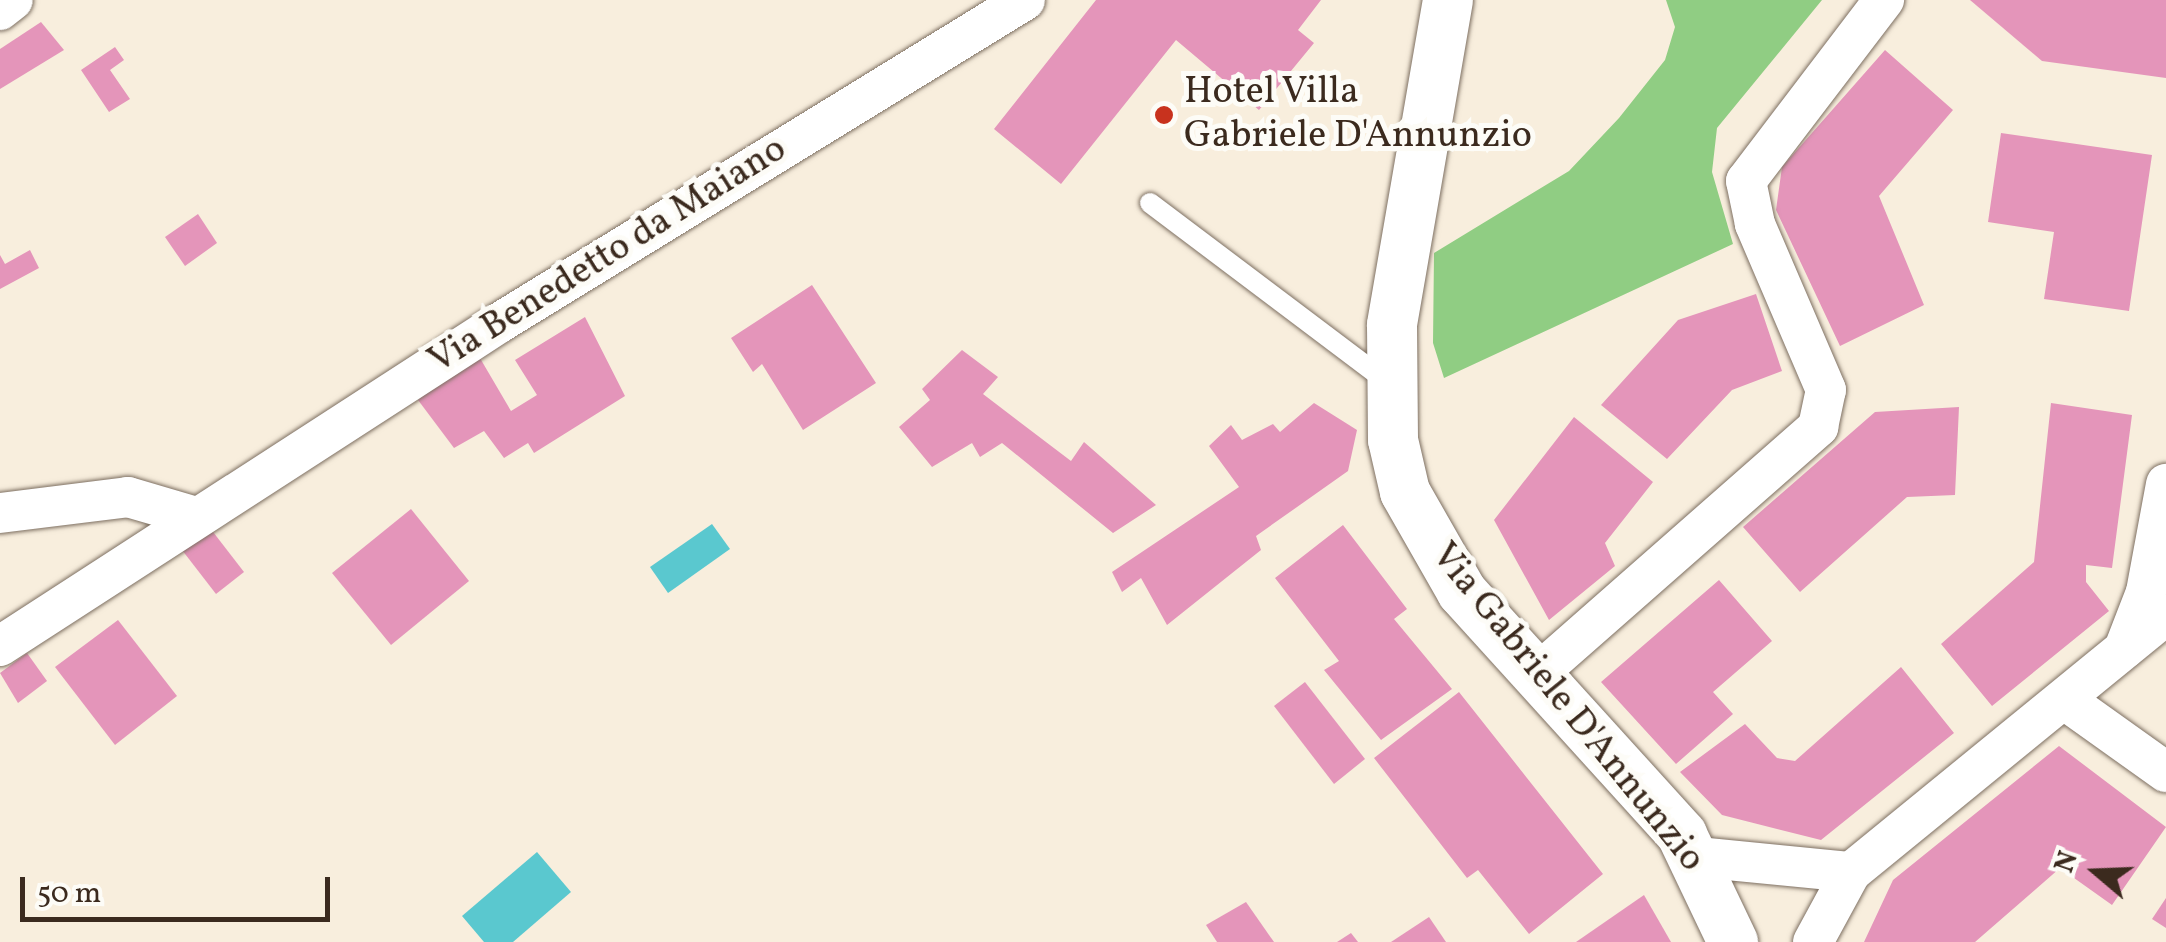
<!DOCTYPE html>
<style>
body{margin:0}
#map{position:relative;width:2166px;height:942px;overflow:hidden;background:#f8eedd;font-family:Vollkorn,serif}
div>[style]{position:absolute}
.green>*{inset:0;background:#90cd83}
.water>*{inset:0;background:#5ac8cf}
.building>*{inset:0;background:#e495ba}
.roads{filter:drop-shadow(0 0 2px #7d6f61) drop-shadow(0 0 2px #7d6f61)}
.service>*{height:20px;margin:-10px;padding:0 10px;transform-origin:10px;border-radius:10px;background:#fff}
.minor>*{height:40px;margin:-20px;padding:0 20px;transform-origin:20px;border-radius:20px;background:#fff}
.tertiary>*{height:50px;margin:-25px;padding:0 25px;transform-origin:25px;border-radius:25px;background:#fff}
.dots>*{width:28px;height:28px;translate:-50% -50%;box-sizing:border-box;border:5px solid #fdfcf7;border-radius:50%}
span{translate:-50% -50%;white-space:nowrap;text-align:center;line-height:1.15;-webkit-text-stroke:10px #fdfcf7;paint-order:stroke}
.poi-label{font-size:38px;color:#3b2a1e}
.left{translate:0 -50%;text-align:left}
.street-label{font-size:38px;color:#3b2a1e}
.north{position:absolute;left:2046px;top:822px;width:100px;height:100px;-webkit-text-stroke:8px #fdfcf7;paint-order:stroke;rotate:289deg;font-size:28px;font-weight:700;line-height:40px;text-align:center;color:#3b2a1e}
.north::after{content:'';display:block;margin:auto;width:35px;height:45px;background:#3b2a1e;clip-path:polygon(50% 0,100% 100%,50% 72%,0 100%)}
.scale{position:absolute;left:20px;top:877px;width:310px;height:45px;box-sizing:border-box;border:5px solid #3b2a1e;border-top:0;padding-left:12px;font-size:30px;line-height:35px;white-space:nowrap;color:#3b2a1e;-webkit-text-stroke:8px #fdfcf7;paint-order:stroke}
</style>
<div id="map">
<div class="green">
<div style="clip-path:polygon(1666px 0,1822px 0,1717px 128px,1712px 172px,1733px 244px,1444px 378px,1433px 343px,1434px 253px,1569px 171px,1619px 118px,1665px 60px,1675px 27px)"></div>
</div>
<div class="water">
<div style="clip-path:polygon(712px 524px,730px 549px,668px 593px,650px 567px)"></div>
<div style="clip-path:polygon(537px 852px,571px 892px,513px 942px,484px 942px,462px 916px)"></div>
</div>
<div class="building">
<div style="clip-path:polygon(1096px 0,1321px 0,1298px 30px,1314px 43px,1259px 110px,1176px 40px,1061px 184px,994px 129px)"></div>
<div style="clip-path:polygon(1970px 0,2166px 0,2166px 78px,2042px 61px)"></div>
<div style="clip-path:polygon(41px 22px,64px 50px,0 89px,0 49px)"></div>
<div style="clip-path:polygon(115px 47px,124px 60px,110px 70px,130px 99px,109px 112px,81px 70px)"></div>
<div style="clip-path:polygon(1885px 50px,1953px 110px,1879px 196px,1924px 305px,1840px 346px,1776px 210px,1782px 167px)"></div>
<div style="clip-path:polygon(2001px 133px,2152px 155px,2129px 311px,2044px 299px,2054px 232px,1988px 222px)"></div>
<div style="clip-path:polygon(198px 214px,217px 243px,185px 266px,165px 237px)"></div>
<div style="clip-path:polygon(30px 250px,39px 268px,0 289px,0 255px,5px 264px)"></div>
<div style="clip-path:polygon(812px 285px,876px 383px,803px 430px,762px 364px,753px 372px,731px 338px)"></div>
<div style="clip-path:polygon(1756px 294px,1782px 371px,1732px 390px,1667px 459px,1601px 405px,1678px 320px)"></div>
<div style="clip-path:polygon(585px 317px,625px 396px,534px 453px,528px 443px,504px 458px,484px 431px,454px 448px,418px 400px,477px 353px,511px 411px,537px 395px,515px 360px)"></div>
<div style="clip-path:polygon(962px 350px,998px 377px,983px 394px,1071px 461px,1084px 442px,1156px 505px,1113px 533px,1002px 443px,980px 457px,972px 443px,932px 467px,899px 427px,930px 400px,922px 389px)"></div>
<div style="clip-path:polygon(1314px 403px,1357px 430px,1348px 471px,1256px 536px,1261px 550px,1167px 625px,1141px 578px,1122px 592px,1112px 572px,1239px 487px,1209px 446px,1231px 425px,1242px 440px,1273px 424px,1280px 432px)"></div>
<div style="clip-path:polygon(2051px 403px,2132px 415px,2112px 568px,2086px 565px,2086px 582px,2109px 611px,1992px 706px,1941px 644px,2034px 562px)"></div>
<div style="clip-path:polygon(1959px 407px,1955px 495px,1907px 497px,1800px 592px,1743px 527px,1875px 412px)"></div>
<div style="clip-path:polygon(1574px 417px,1653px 482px,1605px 543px,1615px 566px,1549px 620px,1494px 520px)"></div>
<div style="clip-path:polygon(411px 509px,469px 581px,391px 645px,332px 573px)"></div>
<div style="clip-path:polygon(1343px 525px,1407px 609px,1394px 619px,1452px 689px,1381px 740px,1324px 670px,1339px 661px,1275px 578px)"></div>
<div style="clip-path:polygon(210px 528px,244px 572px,216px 594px,182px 550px)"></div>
<div style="clip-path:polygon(1719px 580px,1772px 641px,1713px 692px,1733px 714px,1676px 764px,1601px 682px)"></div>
<div style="clip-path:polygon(118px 620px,177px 696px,115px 745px,55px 667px)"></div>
<div style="clip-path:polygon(27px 653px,47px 681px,18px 703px,0 673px)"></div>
<div style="clip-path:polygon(1901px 667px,1954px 733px,1821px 840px,1722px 815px,1680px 772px,1745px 724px,1777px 758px,1795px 761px)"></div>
<div style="clip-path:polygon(1305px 682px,1365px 759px,1334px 784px,1274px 706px)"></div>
<div style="clip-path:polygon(1459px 692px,1603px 874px,1529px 934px,1478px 870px,1467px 878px,1374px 758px)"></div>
<div style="clip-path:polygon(2059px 746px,2166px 827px,2112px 905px,2060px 868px,1975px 942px,1864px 942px,1893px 880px)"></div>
<div style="clip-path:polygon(1644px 895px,1671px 942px,1576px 942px)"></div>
<div style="clip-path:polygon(2166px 898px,2166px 928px,2152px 919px)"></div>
<div style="clip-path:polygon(1246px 902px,1274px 942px,1217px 942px,1206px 925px)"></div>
<div style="clip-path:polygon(1429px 917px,1446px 942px,1391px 942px)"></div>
<div style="clip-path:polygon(1351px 933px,1358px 942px,1337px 942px)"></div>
</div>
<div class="roads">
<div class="service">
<div style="left:1150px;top:203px;width:301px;rotate:37deg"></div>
</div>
<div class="minor">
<div style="left:0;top:10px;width:16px;rotate:-38deg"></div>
<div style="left:0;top:513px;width:129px;rotate:-7.1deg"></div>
<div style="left:128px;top:497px;width:68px;rotate:16.3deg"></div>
<div style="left:0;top:646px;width:594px;rotate:-32.91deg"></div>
<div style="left:499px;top:323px;width:617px;rotate:-31.55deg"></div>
<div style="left:2124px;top:649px;width:61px;rotate:-68.9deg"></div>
<div style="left:2146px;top:592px;width:110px;rotate:-79.5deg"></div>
<div style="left:1536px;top:675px;width:376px;rotate:-41.3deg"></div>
<div style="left:1818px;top:427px;width:38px;rotate:-78deg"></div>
<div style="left:1826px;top:390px;width:181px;rotate:-113.2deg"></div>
<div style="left:1755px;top:224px;width:44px;rotate:-101.8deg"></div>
<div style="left:1746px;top:181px;width:228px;rotate:-52.7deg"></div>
<div style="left:2065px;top:700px;width:124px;rotate:35.5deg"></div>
<div style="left:1697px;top:857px;width:155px;rotate:5.6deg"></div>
<div style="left:1813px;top:942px;width:80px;rotate:-61.5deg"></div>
<div style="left:1851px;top:872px;width:407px;rotate:-39.2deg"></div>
</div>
<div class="tertiary">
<div style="left:1448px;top:0;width:330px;rotate:99.8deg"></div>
<div style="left:1392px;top:325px;width:115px;rotate:89.5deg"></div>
<div style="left:1393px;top:440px;width:53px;rotate:77deg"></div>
<div style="left:1405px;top:492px;width:115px;rotate:60.3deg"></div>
<div style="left:1462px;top:592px;width:328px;rotate:47.8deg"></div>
<div style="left:1682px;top:835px;width:119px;rotate:64.5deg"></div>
</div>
</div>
<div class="dots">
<div style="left:1164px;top:115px;background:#c8321e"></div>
</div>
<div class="poi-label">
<span class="left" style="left:1184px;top:115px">Hotel Villa<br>Gabriele D'Annunzio</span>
</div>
<div class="street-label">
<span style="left:608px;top:256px;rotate:-32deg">Via Benedetto da Maiano</span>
<span style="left:1567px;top:708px;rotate:51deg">Via Gabriele D'Annunzio</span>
</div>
<div class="north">N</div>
<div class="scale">50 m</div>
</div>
